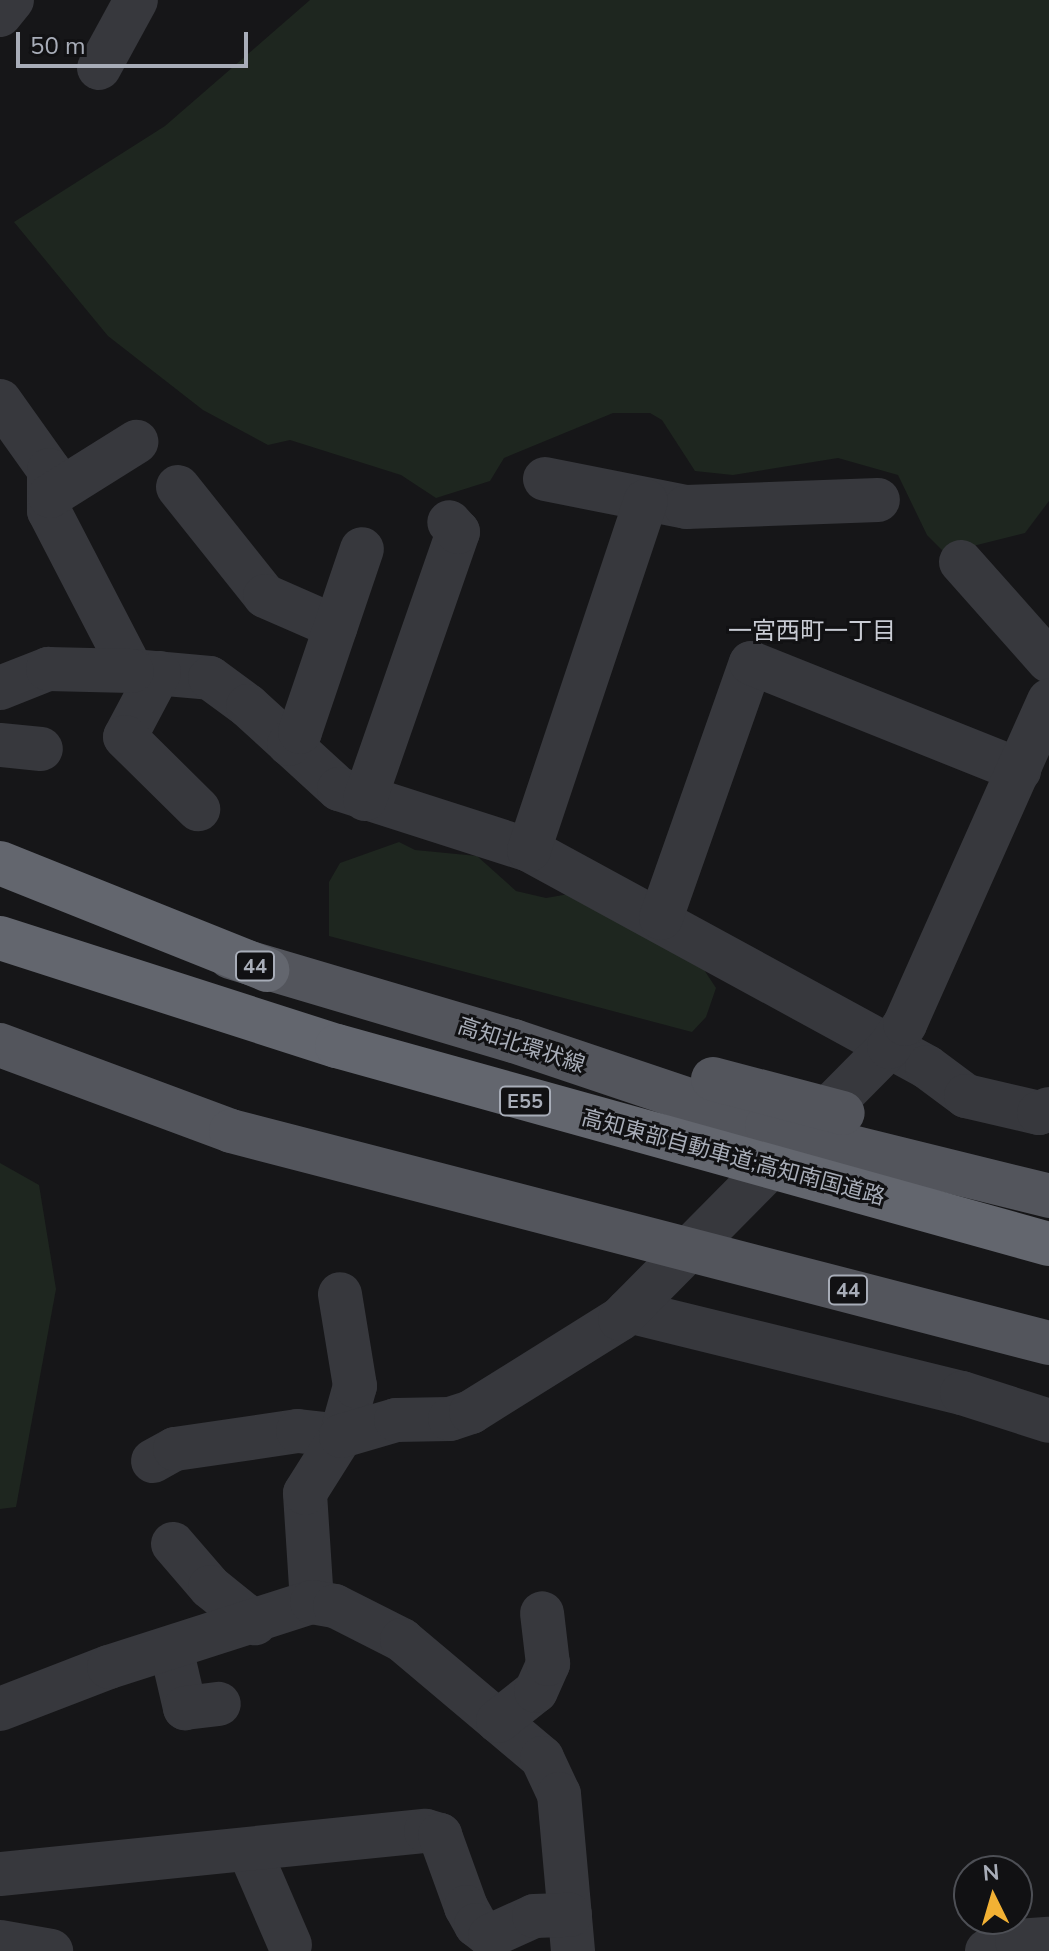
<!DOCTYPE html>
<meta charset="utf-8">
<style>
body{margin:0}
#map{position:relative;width:1049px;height:1951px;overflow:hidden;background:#161618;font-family:"Nunito Sans","Noto Sans JP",sans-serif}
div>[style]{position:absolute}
.green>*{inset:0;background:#1e261f}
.minor>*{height:44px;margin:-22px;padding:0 22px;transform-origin:22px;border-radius:22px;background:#37383d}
.major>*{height:44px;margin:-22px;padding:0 22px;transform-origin:22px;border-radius:22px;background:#53555c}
.highway>*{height:44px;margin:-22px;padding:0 22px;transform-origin:22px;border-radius:22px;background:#63666e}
span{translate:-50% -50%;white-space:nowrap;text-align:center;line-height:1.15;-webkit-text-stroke:6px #111113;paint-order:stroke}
.shield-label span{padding:2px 6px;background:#111113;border:2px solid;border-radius:6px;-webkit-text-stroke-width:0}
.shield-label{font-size:20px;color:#a8adb8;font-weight:700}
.street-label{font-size:22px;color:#a8adb8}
.neighbourhood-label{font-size:24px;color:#c9ccd4}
.north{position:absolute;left:953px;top:1855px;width:80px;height:80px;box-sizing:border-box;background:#111113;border:2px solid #4d4f55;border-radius:50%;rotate:355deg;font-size:22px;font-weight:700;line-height:32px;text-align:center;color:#a8adb8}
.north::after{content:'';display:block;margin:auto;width:28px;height:36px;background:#f2b134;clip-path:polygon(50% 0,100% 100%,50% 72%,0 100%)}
.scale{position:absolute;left:16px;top:32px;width:232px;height:36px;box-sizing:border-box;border:4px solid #a8adb8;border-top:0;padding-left:10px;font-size:24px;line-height:28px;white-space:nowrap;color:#a8adb8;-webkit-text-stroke:6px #111113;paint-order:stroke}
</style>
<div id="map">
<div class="green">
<div style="clip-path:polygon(310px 0,1049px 0,1049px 501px,1025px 533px,945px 553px,927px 535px,898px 475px,838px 458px,733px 475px,695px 471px,662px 420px,650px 413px,613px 413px,504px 458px,490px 481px,436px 498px,401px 475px,290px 440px,268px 445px,203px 410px,108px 336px,14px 222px,165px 126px)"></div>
<div style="clip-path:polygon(399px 842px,415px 850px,477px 856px,516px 891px,546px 898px,575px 893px,693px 953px,716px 988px,706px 1017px,692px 1032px,329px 936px,329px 882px,340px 863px)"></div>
<div style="clip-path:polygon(0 1163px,39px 1185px,56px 1289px,16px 1507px,0 1509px)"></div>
</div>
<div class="minor">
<div style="left:0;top:15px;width:19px;rotate:-51deg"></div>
<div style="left:99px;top:68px;width:77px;rotate:-61.4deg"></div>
<div style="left:0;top:401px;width:85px;rotate:54.6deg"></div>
<div style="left:49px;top:470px;width:41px;rotate:90deg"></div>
<div style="left:49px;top:511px;width:180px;rotate:62.6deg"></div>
<div style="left:132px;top:671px;width:78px;rotate:5.1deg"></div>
<div style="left:210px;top:678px;width:47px;rotate:36.4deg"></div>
<div style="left:248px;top:706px;width:123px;rotate:42.4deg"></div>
<div style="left:339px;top:789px;width:200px;rotate:17.8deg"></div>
<div style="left:529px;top:850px;width:453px;rotate:28.6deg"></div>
<div style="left:927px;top:1067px;width:49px;rotate:36.6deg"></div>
<div style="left:966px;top:1096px;width:75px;rotate:13.1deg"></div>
<div style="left:1039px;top:1113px;width:11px;rotate:-22deg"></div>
<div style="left:545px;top:479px;width:144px;rotate:11.2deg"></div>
<div style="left:686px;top:507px;width:192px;rotate:-2.1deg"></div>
<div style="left:178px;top:487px;width:139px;rotate:51.4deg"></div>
<div style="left:265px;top:596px;width:77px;rotate:23.6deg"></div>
<div style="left:50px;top:496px;width:102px;rotate:-32.1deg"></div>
<div style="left:961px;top:562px;width:132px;rotate:48.4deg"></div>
<div style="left:159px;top:673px;width:72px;rotate:118deg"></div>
<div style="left:125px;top:737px;width:103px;rotate:44.6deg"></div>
<div style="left:0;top:688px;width:52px;rotate:-21.6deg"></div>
<div style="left:48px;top:669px;width:84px;rotate:1.4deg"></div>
<div style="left:289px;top:744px;width:16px;rotate:-47deg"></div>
<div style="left:300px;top:732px;width:193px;rotate:-71.3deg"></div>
<div style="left:0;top:745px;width:41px;rotate:5.6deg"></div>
<div style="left:365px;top:799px;width:283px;rotate:-70.8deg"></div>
<div style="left:458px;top:532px;width:13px;rotate:-132deg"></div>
<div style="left:529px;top:850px;width:368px;rotate:-71.5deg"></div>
<div style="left:661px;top:918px;width:270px;rotate:-70.6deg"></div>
<div style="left:751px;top:663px;width:289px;rotate:21.8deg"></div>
<div style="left:628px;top:1311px;width:344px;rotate:13.8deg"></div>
<div style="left:962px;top:1393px;width:91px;rotate:17.8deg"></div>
<div style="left:153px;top:1461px;width:25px;rotate:-29deg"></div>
<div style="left:175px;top:1449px;width:124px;rotate:-8.3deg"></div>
<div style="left:298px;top:1431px;width:43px;rotate:6.6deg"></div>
<div style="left:341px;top:1436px;width:52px;rotate:-74.4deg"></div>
<div style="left:355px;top:1386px;width:93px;rotate:-99.3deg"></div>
<div style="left:173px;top:1544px;width:57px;rotate:49.3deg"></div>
<div style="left:210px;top:1587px;width:58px;rotate:38.7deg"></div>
<div style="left:312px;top:1602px;width:109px;rotate:-93.7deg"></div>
<div style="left:305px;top:1493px;width:67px;rotate:-57.7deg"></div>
<div style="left:341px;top:1436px;width:57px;rotate:-16.2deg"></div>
<div style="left:396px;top:1420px;width:54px;rotate:-1.1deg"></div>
<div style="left:450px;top:1419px;width:22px;rotate:-18deg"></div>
<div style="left:471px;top:1412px;width:176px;rotate:-32deg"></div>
<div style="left:620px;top:1319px;width:383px;rotate:-45.3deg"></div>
<div style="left:889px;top:1047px;width:28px;rotate:-55deg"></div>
<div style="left:905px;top:1024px;width:354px;rotate:-66deg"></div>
<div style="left:171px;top:1648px;width:62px;rotate:76.9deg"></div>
<div style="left:185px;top:1708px;width:34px;rotate:-7deg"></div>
<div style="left:0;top:1709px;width:117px;rotate:-21.1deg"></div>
<div style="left:109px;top:1667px;width:213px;rotate:-17.8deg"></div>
<div style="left:312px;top:1602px;width:23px;rotate:10deg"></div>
<div style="left:335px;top:1606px;width:75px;rotate:26.9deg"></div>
<div style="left:402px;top:1640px;width:183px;rotate:40.1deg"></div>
<div style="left:542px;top:1758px;width:40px;rotate:65deg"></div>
<div style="left:559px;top:1794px;width:158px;rotate:84.9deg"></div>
<div style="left:498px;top:1721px;width:48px;rotate:-38.3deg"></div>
<div style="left:536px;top:1691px;width:30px;rotate:-66deg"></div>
<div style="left:548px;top:1664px;width:51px;rotate:-96.7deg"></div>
<div style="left:250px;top:1852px;width:101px;rotate:66.7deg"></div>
<div style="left:0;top:1874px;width:428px;rotate:-5.8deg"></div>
<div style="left:426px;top:1831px;width:15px;rotate:16deg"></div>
<div style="left:440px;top:1835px;width:77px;rotate:70.1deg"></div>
<div style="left:466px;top:1907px;width:21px;rotate:61deg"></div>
<div style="left:476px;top:1925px;width:18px;rotate:38deg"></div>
<div style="left:490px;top:1936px;width:48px;rotate:-24.4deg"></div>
<div style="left:534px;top:1916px;width:36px;rotate:-2deg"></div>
<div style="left:0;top:1942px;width:52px;rotate:10deg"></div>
<div style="left:987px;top:1951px;width:32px;rotate:-18deg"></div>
<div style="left:1017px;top:1941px;width:32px;rotate:-4deg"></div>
</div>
<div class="major">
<div style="left:230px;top:957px;width:296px;rotate:16.5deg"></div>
<div style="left:514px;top:1041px;width:267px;rotate:18.6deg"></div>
<div style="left:767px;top:1126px;width:291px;rotate:13.9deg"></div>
<div style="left:0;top:1045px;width:246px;rotate:20.4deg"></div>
<div style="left:231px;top:1131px;width:845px;rotate:14.53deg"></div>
<div style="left:713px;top:1079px;width:134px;rotate:14.7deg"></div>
</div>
<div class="highway">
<div style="left:0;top:863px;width:288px;rotate:21.8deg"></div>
<div style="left:0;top:938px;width:354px;rotate:17.8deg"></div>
<div style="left:337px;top:1046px;width:739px;rotate:15.54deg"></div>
</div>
<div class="shield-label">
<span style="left:255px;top:966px">44</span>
<span style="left:525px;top:1101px">E55</span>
<span style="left:848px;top:1290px">44</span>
</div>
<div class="street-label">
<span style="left:521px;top:1046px;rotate:18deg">高知北環状線</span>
<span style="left:733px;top:1158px;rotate:15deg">高知東部自動車道;高知南国道路</span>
</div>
<div class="neighbourhood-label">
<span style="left:812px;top:632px">一宮西町一丁目</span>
</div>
<div class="north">N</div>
<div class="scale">50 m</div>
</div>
